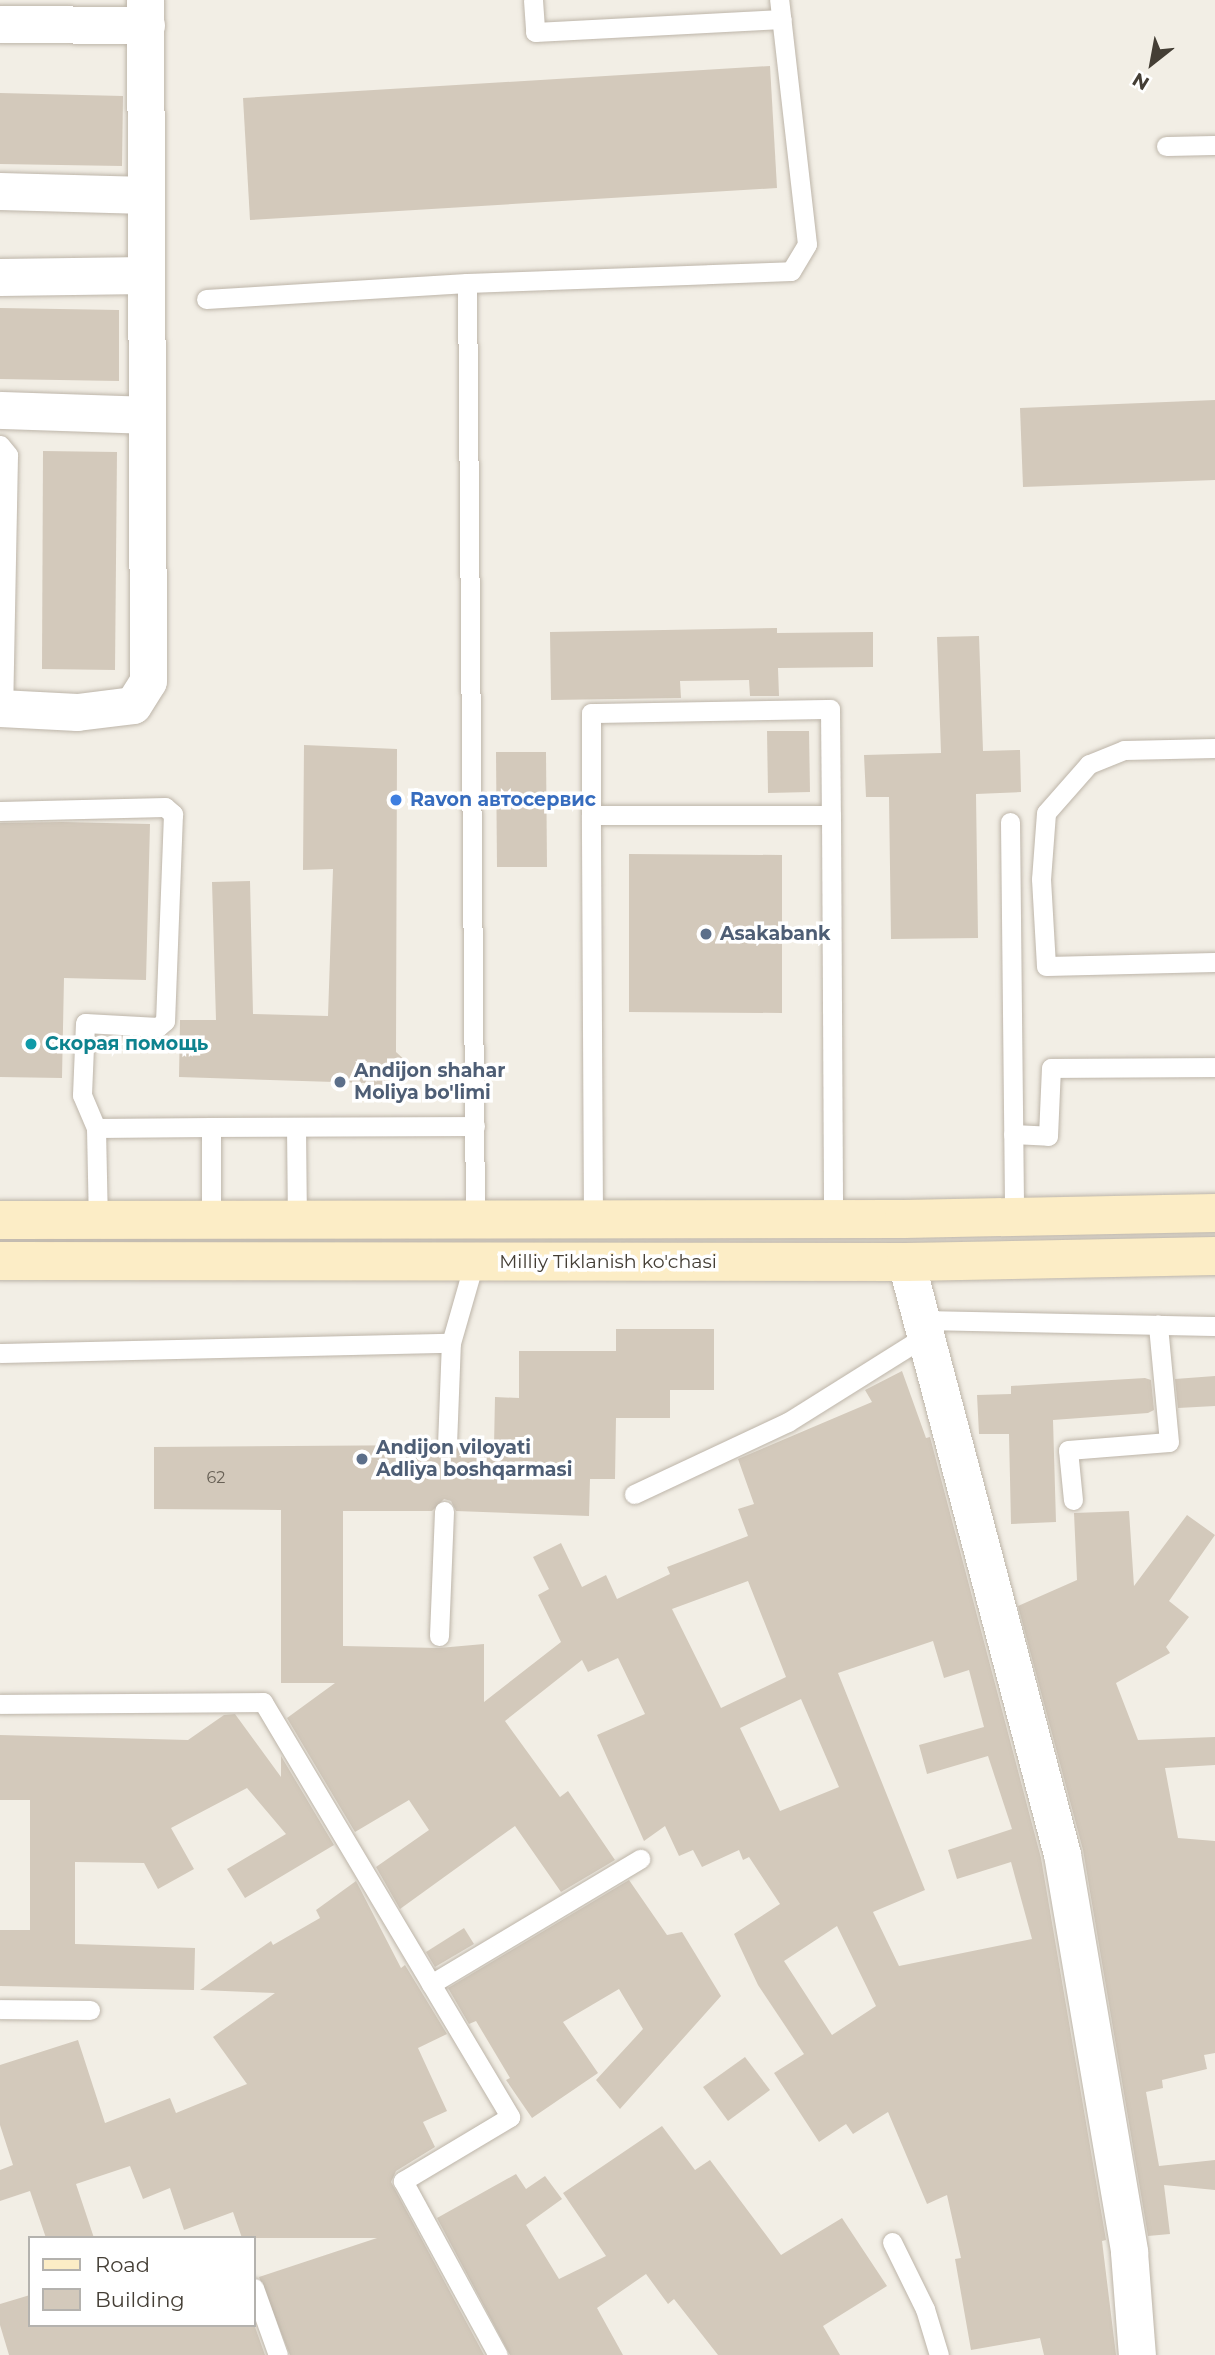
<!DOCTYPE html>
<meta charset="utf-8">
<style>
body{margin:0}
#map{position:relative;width:1215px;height:2355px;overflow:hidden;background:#f2eee5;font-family:Montserrat,sans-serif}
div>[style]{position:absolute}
.building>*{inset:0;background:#d3c9bb}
.roads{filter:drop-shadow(0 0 2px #bdb5a9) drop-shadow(0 0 2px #bdb5a9)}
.lane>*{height:19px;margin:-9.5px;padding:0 9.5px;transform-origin:9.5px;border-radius:9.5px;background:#fff}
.street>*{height:37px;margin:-18.5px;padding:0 18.5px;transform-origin:18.5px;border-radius:18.5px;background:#fff}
.secondary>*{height:38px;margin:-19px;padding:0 19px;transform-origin:19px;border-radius:19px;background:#fcedc6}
.dots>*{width:19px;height:19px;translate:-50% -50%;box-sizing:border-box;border:4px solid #fff;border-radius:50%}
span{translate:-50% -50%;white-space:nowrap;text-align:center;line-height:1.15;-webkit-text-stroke:7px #fff;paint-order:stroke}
.number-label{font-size:16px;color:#686156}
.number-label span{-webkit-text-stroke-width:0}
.shop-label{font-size:19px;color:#366cbe;font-weight:700}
.left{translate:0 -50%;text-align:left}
.service-label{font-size:19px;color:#4e5e75;font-weight:700}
.culture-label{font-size:19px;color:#0d838f;font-weight:700}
.street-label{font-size:19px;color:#443e35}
.legend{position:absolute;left:28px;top:2236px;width:228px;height:91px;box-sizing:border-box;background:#fff;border:2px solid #b4b2ae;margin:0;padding:9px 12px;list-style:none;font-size:21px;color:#443e35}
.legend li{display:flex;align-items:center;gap:14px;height:35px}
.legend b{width:35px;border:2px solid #b4b2ae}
.north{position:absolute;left:1117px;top:28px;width:70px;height:70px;-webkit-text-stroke:5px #fff;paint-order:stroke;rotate:211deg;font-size:19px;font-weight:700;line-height:28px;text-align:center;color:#443e35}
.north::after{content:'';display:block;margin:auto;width:24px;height:32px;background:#443e35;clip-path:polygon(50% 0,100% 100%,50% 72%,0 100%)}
</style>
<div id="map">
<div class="building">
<div style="clip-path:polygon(770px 66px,777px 188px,250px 220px,243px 98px)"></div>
<div style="clip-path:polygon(0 93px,123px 96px,122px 166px,0 164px)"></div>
<div style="clip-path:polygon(0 308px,119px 310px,119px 381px,0 379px)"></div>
<div style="clip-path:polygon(1215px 400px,1215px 480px,1023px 487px,1020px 408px)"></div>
<div style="clip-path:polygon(43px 451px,117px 452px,115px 670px,42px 669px)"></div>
<div style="clip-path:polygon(777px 628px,777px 633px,873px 632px,873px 667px,778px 668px,779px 696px,750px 696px,749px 680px,680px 681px,681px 698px,551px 700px,550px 632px)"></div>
<div style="clip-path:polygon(979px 636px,983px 751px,1020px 750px,1021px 792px,976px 794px,978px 938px,891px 939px,889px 797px,866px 797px,864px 755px,941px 753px,937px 637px)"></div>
<div style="clip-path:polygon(767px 731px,809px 731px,810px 792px,768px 793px)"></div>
<div style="clip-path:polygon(304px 745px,397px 749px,396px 1052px,407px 1062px,378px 1094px,367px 1083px,179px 1077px,180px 1020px,216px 1020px,212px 882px,250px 881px,253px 1014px,328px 1016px,333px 869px,303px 870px)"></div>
<div style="clip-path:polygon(496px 752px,546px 752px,547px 867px,497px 867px)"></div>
<div style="clip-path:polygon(63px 822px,150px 824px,146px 980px,64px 978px,62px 1078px,0 1077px,0 823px)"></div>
<div style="clip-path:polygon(629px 854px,782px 855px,782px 1013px,629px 1012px)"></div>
<div style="clip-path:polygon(evenodd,616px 1329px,714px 1329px,714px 1390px,670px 1390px,670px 1418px,616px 1418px,615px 1479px,590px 1479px,589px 1516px,456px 1511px,451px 1501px,444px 1499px,432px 1511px,343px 1511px,343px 1646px,439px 1648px,484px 1644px,484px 1702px,561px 1642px,538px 1595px,549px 1589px,533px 1557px,561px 1543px,582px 1587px,606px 1575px,617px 1599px,670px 1574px,667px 1567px,748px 1536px,738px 1509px,754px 1504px,738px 1459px,872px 1402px,865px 1390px,902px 1371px,926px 1438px,930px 1437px,1041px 1858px,1106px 2240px,1102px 2241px,1116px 2355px,1044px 2355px,1040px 2338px,971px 2350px,955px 2259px,961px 2258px,947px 2195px,927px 2204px,888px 2112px,853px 2134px,846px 2124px,819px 2142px,774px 2073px,804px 2054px,758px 1985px,734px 1934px,780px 1904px,749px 1857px,743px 1860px,739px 1850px,702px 1867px,693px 1850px,679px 1856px,665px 1826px,644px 1841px,597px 1735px,645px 1714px,618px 1658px,588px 1672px,582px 1660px,505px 1721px,560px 1797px,568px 1791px,615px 1860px,561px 1892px,515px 1826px,400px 1909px,376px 1867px,429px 1830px,409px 1800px,355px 1832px,287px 1718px,335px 1683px,281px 1683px,281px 1510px,154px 1509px,154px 1447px,435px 1445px,447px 1457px,459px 1445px,494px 1446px,495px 1397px,519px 1398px,519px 1351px,616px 1351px,616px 1329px,748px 1581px,786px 1677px,721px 1708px,672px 1609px,748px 1581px,616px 1329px,933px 1641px,944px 1678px,969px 1670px,984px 1727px,919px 1745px,927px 1774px,988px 1756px,1012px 1829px,948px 1850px,957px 1879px,1011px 1862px,1032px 1939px,899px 1966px,873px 1912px,925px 1890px,838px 1673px,933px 1641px,616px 1329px,801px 1699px,839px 1787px,780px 1811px,740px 1728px,801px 1699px,616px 1329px,837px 1926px,876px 2006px,832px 2035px,784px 1961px,837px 1926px)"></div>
<div style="clip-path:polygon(1215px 1376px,1215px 1406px,1178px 1408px,1175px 1379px)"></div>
<div style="clip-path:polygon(1145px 1378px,1151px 1380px,1154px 1410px,1148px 1413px,1053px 1420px,1056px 1522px,1011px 1524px,1009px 1434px,979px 1434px,977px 1395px,1011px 1394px,1011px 1386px)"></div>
<div style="clip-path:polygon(1129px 1511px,1134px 1586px,1187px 1515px,1215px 1535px,1169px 1601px,1189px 1617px,1166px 1647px,1170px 1653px,1116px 1683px,1138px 1740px,1215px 1737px,1215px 1765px,1165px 1768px,1178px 1838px,1215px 1841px,1215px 2053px,1204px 2055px,1207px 2069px,1162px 2080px,1163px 2088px,1146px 2092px,1159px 2166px,1215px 2160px,1215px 2190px,1164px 2185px,1170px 2234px,1148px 2236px,1083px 1850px,1018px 1606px,1077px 1580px,1074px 1513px)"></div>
<div style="clip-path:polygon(235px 1714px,281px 1777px,281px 1756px,334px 1845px,245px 1898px,227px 1869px,286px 1834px,247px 1788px,171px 1828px,194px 1869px,158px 1889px,144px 1863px,75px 1862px,75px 1944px,195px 1948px,194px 1990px,0 1986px,0 1930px,30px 1930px,30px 1800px,0 1800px,0 1735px,188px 1740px,224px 1715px)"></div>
<div style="clip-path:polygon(629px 1880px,667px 1935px,682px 1932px,721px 1996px,620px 2109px,596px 2080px,643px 2029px,619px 1989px,563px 2022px,598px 2073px,532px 2118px,506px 2080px,510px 2078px,476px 2021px,469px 2024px,448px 1988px)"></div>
<div style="clip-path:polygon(356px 1881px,401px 1968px,405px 1965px,447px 2034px,418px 2048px,447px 2111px,423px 2122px,435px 2147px,396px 2171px,391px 2182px,484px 2355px,290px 2355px,259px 2277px,377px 2238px,242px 2238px,233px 2212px,184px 2230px,170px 2188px,143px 2199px,130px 2166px,76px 2184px,94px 2238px,46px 2238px,30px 2191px,0 2201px,0 2170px,13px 2165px,0 2125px,0 2065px,78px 2040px,105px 2123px,170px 2098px,176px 2113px,247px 2084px,213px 2037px,275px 1993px,200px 1990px,271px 1941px,273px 1945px,320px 1918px,316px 1910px)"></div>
<div style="clip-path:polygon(464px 1928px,474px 1944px,435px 1967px,426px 1952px)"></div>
<div style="clip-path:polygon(745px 2057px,770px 2090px,728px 2121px,703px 2087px)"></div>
<div style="clip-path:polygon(662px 2126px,695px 2170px,710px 2160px,781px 2255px,842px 2218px,887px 2286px,823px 2326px,840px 2355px,718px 2355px,674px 2299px,668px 2304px,646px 2274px,597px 2308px,623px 2355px,510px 2355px,437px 2218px,516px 2174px,526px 2189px,545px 2176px,562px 2199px,526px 2225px,559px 2279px,606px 2256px,563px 2193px)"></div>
<div style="clip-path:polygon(30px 2295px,30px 2325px,254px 2324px,265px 2355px,9px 2355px,0 2325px,0 2304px)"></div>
</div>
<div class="roads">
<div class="lane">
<div style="left:533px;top:0;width:32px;rotate:86deg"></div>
<div style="left:535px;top:32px;width:247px;rotate:-3deg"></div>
<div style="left:1166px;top:146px;width:49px;rotate:-1.2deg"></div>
<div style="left:467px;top:283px;width:936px;rotate:89.51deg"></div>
<div style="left:206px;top:299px;width:261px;rotate:-3.5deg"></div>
<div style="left:467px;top:283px;width:324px;rotate:-2.1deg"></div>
<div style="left:791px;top:271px;width:31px;rotate:-59deg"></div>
<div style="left:807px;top:244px;width:246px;rotate:-96.5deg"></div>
<div style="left:0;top:445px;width:13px;rotate:51deg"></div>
<div style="left:8px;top:455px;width:253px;rotate:91.1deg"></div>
<div style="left:1215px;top:748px;width:91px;rotate:178.7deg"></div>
<div style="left:1124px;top:750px;width:38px;rotate:158deg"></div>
<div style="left:1089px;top:764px;width:65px;rotate:131.3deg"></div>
<div style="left:1046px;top:813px;width:66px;rotate:94.3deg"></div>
<div style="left:1041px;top:879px;width:87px;rotate:86.7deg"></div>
<div style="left:1046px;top:966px;width:169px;rotate:-1.4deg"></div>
<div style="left:0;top:811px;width:165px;rotate:-1.4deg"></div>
<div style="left:165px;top:807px;width:11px;rotate:41deg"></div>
<div style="left:173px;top:814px;width:207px;rotate:92.2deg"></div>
<div style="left:165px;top:1021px;width:9px;rotate:139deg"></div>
<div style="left:158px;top:1027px;width:73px;rotate:-176.9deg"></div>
<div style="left:85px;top:1023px;width:72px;rotate:92.4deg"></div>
<div style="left:82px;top:1095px;width:36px;rotate:67deg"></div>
<div style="left:96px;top:1128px;width:115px;rotate:-0.5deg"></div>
<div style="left:591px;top:815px;width:102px;rotate:-90deg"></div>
<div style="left:591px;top:713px;width:239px;rotate:-1deg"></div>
<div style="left:830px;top:709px;width:106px;rotate:89.5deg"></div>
<div style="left:1010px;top:822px;width:394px;rotate:89.4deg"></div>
<div style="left:296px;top:1127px;width:92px;rotate:89.4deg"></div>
<div style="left:96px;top:1128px;width:92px;rotate:88.8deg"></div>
<div style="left:1013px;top:1134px;width:35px;rotate:3deg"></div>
<div style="left:1048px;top:1136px;width:68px;rotate:-87.5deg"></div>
<div style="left:1051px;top:1068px;width:164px;rotate:-0.3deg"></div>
<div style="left:211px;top:1219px;width:92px;rotate:-90deg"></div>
<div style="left:211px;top:1127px;width:264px;rotate:-0.2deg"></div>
<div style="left:593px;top:1219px;width:404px;rotate:-90.3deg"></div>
<div style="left:591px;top:815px;width:240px"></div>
<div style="left:831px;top:815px;width:404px;rotate:89.7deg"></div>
<div style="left:921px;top:1320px;width:294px;rotate:1.2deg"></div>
<div style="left:0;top:1353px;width:451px;rotate:-1.3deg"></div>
<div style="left:451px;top:1343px;width:83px;rotate:-74deg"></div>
<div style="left:447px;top:1445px;width:102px;rotate:-87.8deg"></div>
<div style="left:634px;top:1494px;width:170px;rotate:-25.1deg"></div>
<div style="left:788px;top:1422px;width:162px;rotate:-32.1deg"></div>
<div style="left:1073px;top:1500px;width:50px;rotate:-95.7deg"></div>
<div style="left:1068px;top:1450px;width:101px;rotate:-4.5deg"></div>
<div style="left:1169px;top:1442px;width:118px;rotate:-95.4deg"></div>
<div style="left:439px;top:1636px;width:125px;rotate:-87.7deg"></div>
<div style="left:0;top:1704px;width:263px;rotate:-0.4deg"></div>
<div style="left:263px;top:1702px;width:483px;rotate:59.2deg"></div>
<div style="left:510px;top:2117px;width:125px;rotate:149.1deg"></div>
<div style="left:403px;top:2181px;width:198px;rotate:61.4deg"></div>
<div style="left:431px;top:1984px;width:244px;rotate:-30.9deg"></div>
<div style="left:0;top:2009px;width:90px;rotate:0.6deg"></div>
<div style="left:892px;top:2242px;width:75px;rotate:63.8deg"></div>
<div style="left:925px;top:2309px;width:48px;rotate:73.1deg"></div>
<div style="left:254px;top:2288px;width:71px;rotate:70.3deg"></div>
</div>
<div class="street">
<div style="left:0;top:24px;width:146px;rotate:0.4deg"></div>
<div style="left:0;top:191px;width:146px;rotate:1.6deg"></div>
<div style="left:0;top:277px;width:146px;rotate:-0.8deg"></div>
<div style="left:0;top:410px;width:147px;rotate:1.9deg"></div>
<div style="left:0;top:708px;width:77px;rotate:3deg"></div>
<div style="left:77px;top:712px;width:56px;rotate:-7.1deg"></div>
<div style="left:133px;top:705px;width:28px;rotate:-58deg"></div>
<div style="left:148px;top:681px;width:681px;rotate:-90.25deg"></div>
<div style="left:906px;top:1262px;width:612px;rotate:75.24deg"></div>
<div style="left:1062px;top:1854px;width:404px;rotate:80.4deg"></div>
<div style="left:1129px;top:2252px;width:103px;rotate:85.6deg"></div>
</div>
<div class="secondary">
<div style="left:0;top:1220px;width:904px;rotate:-0.06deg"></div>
<div style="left:904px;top:1219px;width:311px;rotate:-1.1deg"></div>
<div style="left:0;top:1261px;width:906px;rotate:0.06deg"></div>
<div style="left:906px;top:1262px;width:309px;rotate:-1.1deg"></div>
</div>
</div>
<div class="dots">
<div style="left:396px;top:800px;background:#3f7fe0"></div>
<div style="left:706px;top:934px;background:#5c6f8a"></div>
<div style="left:31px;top:1044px;background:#0f9aa8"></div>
<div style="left:340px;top:1082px;background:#5c6f8a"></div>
<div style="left:362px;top:1459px;background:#5c6f8a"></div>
</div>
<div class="number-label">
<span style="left:216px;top:1478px">62</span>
</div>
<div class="shop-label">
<span class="left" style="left:410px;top:800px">Ravon автосервис</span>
</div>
<div class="service-label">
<span class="left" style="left:720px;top:934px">Asakabank</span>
<span class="left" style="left:354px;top:1082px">Andijon shahar<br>Moliya bo'limi</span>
<span class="left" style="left:376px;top:1459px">Andijon viloyati<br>Adliya boshqarmasi</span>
</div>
<div class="culture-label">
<span class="left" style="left:45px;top:1044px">Скорая помощь</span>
</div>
<div class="street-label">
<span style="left:608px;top:1262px">Milliy Tiklanish ko'chasi</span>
</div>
<ul class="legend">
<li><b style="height:9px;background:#fcedc6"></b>Road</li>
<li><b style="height:19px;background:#d3c9bb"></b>Building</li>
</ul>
<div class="north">N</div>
</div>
